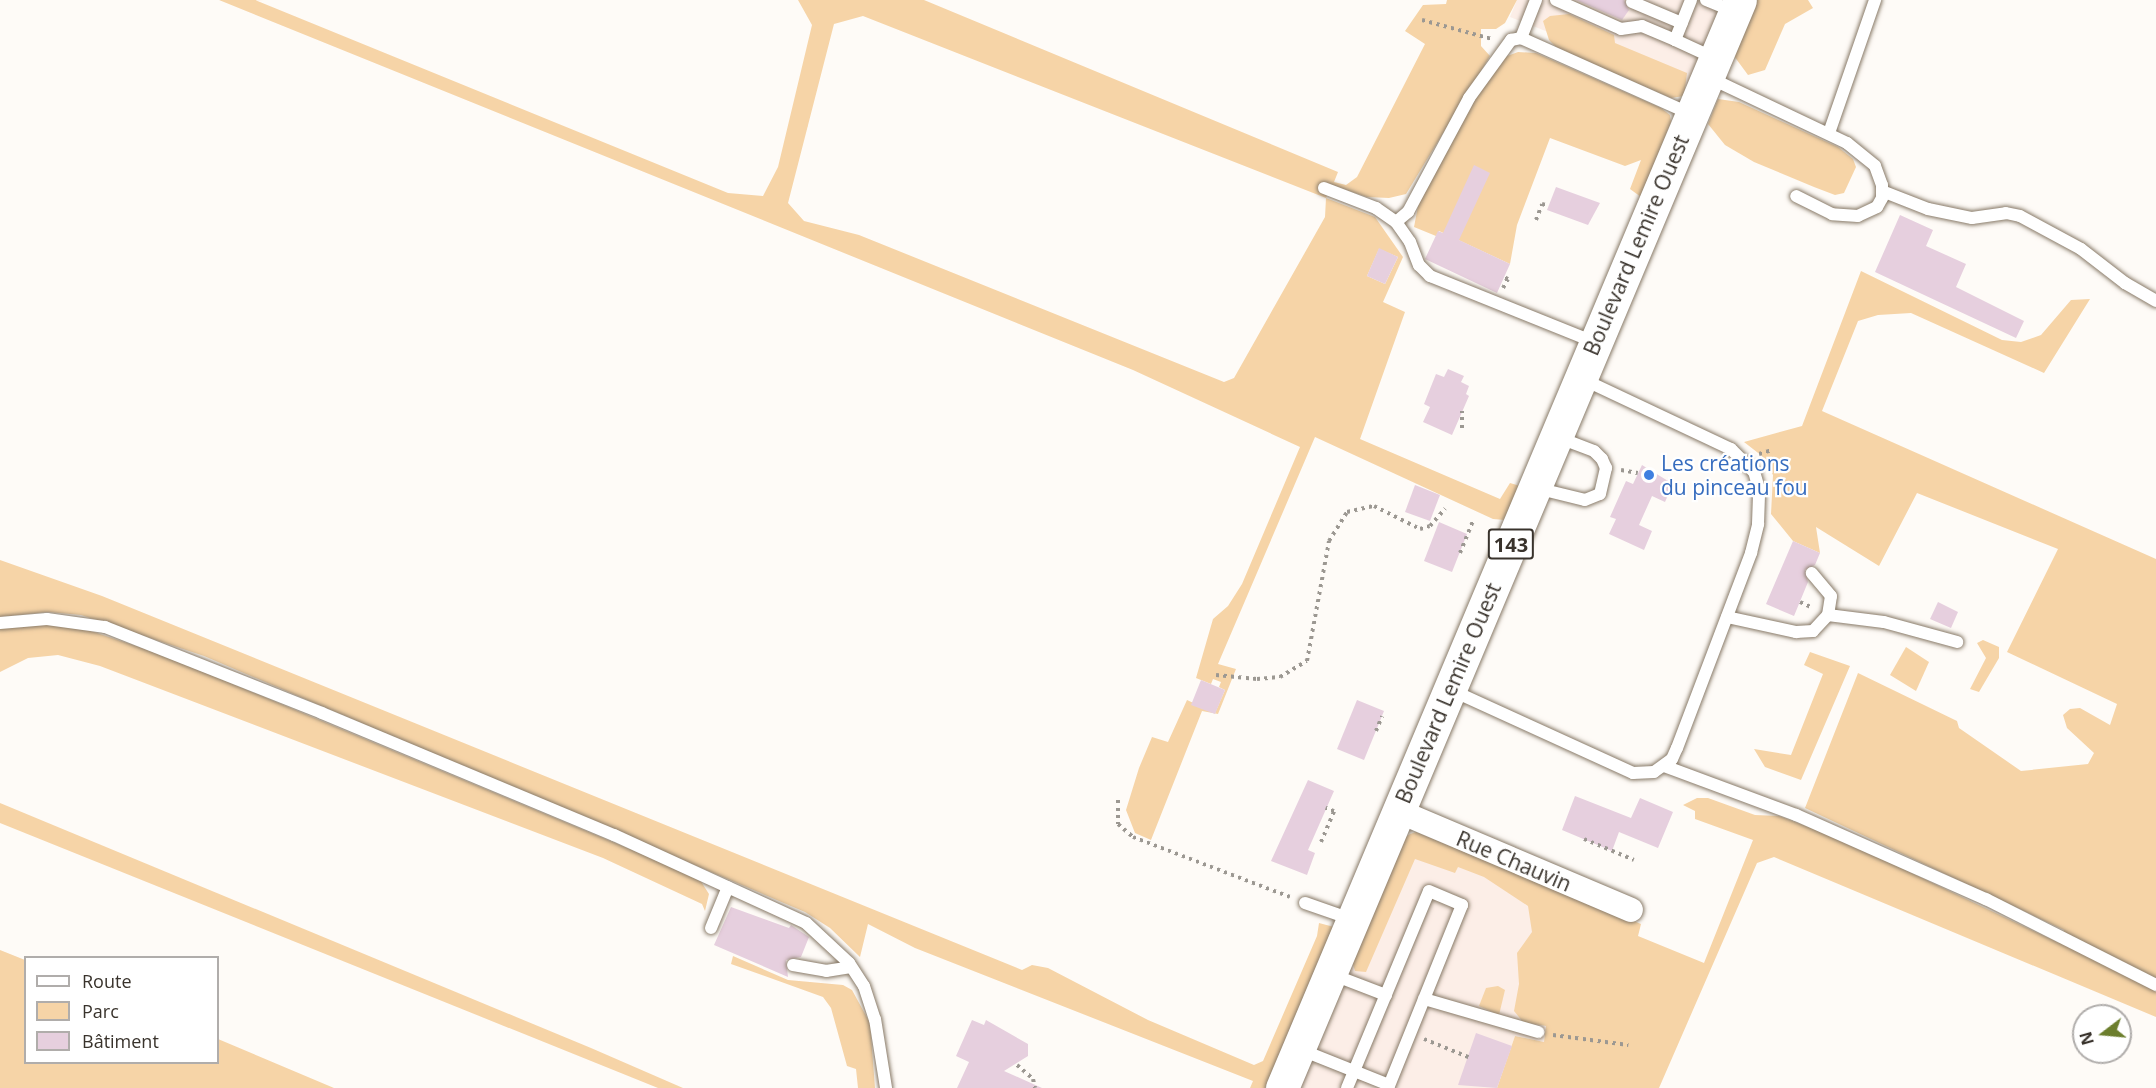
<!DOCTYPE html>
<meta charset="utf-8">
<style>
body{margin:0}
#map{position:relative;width:2156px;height:1088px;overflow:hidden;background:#fefbf7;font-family:"Open Sans",sans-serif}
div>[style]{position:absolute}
.commercial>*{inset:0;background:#fceee7}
.green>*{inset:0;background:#f6d4a7}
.building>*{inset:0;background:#e6cfde}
.path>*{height:4px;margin-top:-2px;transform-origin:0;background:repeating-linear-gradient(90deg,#9c9892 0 3px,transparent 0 7.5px)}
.roads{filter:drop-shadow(0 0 2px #887a68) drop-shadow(0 0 2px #887a68)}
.service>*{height:12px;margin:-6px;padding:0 6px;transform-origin:6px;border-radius:6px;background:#fff}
.minor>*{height:24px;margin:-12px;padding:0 12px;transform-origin:12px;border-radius:12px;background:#fff}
.primary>*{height:33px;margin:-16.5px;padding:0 16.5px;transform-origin:16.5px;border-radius:16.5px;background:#fff}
.dots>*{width:16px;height:16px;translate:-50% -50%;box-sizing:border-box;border:3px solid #fff;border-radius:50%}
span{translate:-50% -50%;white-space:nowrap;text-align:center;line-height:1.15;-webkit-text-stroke:4.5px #fff;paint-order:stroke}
.shield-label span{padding:2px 4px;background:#fff;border:2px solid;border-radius:4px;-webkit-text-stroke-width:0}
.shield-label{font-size:20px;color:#39332c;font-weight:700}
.street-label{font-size:21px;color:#39332c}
.shop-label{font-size:21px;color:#366cbe}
.left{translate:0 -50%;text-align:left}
.legend{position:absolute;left:24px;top:956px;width:195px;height:108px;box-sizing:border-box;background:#fff;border:2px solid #b0adab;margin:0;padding:8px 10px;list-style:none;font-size:18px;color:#39332c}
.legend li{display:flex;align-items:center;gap:12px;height:30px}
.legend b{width:30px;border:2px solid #b0adab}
.north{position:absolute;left:2072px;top:1004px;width:60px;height:60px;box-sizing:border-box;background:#fff;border:2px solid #b0adab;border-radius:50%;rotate:254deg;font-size:16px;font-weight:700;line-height:24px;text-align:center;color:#39332c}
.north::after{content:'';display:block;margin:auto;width:21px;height:27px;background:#6c7e2d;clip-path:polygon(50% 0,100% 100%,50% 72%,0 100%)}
</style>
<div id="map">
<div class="commercial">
<div style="clip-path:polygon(1517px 0,1723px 0,1688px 87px,1510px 17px)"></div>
<div style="clip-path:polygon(1404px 838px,1563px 905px,1524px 1022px,1546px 1026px,1544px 1042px,1515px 1036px,1497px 1088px,1299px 1088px)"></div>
</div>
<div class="green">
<div style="clip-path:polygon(evenodd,219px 0,255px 0,728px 193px,763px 196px,778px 167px,812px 25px,798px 0,924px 0,1338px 172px,1334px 182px,1346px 185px,1357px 177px,1425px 44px,1405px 31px,1423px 5px,1446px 4px,1447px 0,1517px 0,1505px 23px,1496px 29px,1481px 29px,1481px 46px,1490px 56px,1406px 194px,1389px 198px,1367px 197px,1332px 185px,1326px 198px,1375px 217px,1403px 257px,1383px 302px,1405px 312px,1360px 439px,1500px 499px,1510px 483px,1520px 486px,1505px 520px,1493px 519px,1315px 437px,1218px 664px,1236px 669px,1218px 714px,1202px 711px,1151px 840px,1135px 833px,1126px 810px,1139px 768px,1152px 737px,1168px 742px,1187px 700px,1215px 713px,1225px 690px,1219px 687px,1221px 682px,1213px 679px,1211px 684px,1196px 678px,1213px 619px,1228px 606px,1242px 584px,1300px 447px,1133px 370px,219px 0,863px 16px,1326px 198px,1325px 217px,1234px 378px,1224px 382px,859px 235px,804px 221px,788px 203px,834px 24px,863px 16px,219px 0,1379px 249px,1398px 257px,1385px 284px,1367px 276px,1379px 249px)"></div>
<div style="clip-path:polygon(1757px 0,1808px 0,1813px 8px,1785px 24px,1765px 70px,1748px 75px,1734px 56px)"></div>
<div style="clip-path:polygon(1569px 14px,1614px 35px,1615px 43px,1687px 73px,1684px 96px,1671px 98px,1558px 49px,1549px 40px,1543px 21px,1550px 16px)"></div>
<div style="clip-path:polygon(1518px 52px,1536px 53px,1661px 108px,1670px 115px,1671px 122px,1641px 197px,1630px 189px,1641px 160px,1625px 166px,1550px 138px,1517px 225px,1510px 264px,1439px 231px,1436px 236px,1414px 227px,1419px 201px,1482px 87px,1502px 58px)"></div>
<div style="clip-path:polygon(1718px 99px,1739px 102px,1838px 147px,1853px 159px,1856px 167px,1844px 193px,1835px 195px,1814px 187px,1754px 162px,1725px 145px,1708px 124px)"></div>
<div style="clip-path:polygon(1861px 271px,2002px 340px,2021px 342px,2041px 335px,2071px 300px,2090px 299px,2044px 373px,1911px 313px,1878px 315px,1858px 321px,1822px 411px,2156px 559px,2156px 1017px,1774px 857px,1757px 863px,1659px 1088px,1497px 1088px,1515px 1036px,1544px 1042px,1546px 1026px,1523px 1022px,1514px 1011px,1519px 984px,1517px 953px,1532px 932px,1528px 906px,1484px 877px,1458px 867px,1455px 873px,1415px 859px,1366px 972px,1355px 971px,1352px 961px,1404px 838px,1410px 834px,1416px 832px,1641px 924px,1638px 936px,1704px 963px,1753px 840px,1695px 819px,1695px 811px,1683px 805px,1697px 798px,1708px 798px,1755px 815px,1779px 816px,1840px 839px,2059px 943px,2064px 930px,1805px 808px,1858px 673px,1957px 721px,1959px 728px,2021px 771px,2088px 764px,2094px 753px,2067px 728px,2063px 715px,2070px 709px,2080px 708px,2110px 725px,2117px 704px,2007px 652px,2058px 549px,1917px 493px,1879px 566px,1816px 527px,1820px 553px,1793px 541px,1771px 514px,1773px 475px,1762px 456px,1744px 442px,1802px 426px)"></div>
<div style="clip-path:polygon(0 560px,102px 596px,1022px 970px,1032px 965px,1048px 968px,1148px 1020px,1254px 1065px,1263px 1061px,1317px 936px,1319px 923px,1334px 927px,1265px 1088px,1250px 1088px,1253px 1081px,915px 948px,868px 924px,860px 957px,830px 928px,805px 912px,204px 656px,81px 615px,47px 612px,0 617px)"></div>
<div style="clip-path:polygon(34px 622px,79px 627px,163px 655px,656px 860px,700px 880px,709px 894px,705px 911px,702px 904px,603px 858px,100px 666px,58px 655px,28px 658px,0 672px,0 628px)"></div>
<div style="clip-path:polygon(1983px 640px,1999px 647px,1999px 658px,1979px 692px,1970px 689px,1986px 658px,1977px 643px)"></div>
<div style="clip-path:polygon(1906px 647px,1929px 662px,1916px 691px,1890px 675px)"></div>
<div style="clip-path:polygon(1810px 652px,1850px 666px,1801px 780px,1765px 767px,1754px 749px,1791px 755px,1823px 674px,1804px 665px)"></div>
<div style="clip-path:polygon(0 803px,591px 1048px,683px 1088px,658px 1088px,0 823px)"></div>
<div style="clip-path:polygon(0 950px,25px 960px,26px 1062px,218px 1062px,218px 1039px,334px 1088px,0 1088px)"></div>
<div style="clip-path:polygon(733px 956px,788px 980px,843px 985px,852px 990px,870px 1023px,875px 1088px,858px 1088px,856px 1069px,847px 1066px,831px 1008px,823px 997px,731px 964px)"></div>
<div style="clip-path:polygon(1498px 986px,1505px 990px,1499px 1015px,1479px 1006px,1486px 988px)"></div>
</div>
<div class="building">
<div style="clip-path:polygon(1576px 0,1624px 0,1629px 10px,1622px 20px)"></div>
<div style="clip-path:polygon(1474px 165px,1490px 173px,1459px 240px,1510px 264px,1497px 293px,1425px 259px,1438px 231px,1443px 233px)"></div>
<div style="clip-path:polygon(1556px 187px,1600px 203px,1588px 225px,1547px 210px)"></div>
<div style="clip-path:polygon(1900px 215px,1933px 230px,1926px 246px,1966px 264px,1956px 287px,2024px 321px,2016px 338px,1875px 272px)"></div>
<div style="clip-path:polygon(1379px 248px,1398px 257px,1385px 284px,1367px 276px)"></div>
<div style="clip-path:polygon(1448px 369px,1464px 376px,1461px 382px,1469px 386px,1466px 394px,1469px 396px,1452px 435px,1423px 422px,1430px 407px,1424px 404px,1436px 374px,1444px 377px)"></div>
<div style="clip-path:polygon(1642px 465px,1673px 484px,1665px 502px,1652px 496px,1639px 525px,1652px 531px,1644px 550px,1609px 534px,1616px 519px,1610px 517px,1626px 481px,1633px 484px)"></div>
<div style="clip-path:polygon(1415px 485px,1440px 495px,1430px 521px,1405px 512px)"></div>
<div style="clip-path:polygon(1439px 522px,1467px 534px,1452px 572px,1424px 561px)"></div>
<div style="clip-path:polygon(1793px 541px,1820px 553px,1815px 565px,1805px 570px,1808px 582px,1794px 616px,1766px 604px)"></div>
<div style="clip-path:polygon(1938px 602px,1958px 612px,1951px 628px,1930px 619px)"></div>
<div style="clip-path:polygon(1201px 680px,1225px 690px,1215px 714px,1191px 705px)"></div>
<div style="clip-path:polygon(1357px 700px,1384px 711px,1364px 760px,1337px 749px)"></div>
<div style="clip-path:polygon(1308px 780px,1334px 791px,1308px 850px,1315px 853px,1307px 875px,1271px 861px)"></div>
<div style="clip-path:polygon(1575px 796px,1631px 818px,1640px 798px,1673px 812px,1658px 848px,1619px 832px,1612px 851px,1562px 830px)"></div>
<div style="clip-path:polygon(731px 907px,789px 928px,791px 925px,809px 937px,801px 957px,786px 960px,788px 977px,714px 945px)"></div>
<div style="clip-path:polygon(972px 1020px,984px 1025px,986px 1020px,1028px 1044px,1028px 1056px,1004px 1071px,1042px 1088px,957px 1088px,969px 1062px,956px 1056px)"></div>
<div style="clip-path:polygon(1476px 1033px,1512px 1046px,1497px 1088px,1458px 1085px)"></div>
</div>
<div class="path">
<div style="left:1422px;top:20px;width:73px;rotate:15.2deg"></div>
<div style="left:1536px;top:220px;width:17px;rotate:-69deg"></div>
<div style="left:1542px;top:204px;width:7px;rotate:16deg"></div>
<div style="left:1503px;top:288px;width:10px;rotate:-61deg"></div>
<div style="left:1508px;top:279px;width:4px;rotate:-153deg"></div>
<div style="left:1462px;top:428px;width:17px;rotate:-90deg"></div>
<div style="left:1759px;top:454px;width:14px;rotate:-17deg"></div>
<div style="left:1621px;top:470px;width:17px;rotate:10deg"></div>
<div style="left:1460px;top:553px;width:35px;rotate:-68deg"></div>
<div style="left:1800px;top:602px;width:14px;rotate:25deg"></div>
<div style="left:1216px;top:675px;width:41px;rotate:5.6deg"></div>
<div style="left:1257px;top:679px;width:23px;rotate:-5deg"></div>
<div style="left:1280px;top:677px;width:31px;rotate:-31deg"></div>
<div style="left:1307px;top:661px;width:122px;rotate:-79.6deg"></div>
<div style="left:1329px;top:541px;width:34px;rotate:-58deg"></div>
<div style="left:1347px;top:512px;width:28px;rotate:-13deg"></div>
<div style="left:1374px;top:506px;width:51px;rotate:26.6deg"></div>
<div style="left:1420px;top:529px;width:10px;rotate:-17deg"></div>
<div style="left:1430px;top:526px;width:23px;rotate:-49deg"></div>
<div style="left:1376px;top:731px;width:16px;rotate:-68deg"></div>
<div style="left:1118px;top:800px;width:24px;rotate:90deg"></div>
<div style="left:1118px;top:824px;width:20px;rotate:41deg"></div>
<div style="left:1133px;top:837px;width:168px;rotate:20.9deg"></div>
<div style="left:1584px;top:839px;width:54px;rotate:22.8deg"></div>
<div style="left:1321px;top:842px;width:34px;rotate:-67deg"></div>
<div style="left:1334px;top:811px;width:9px;rotate:-159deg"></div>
<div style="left:1553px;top:1035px;width:76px;rotate:7.6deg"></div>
<div style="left:1424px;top:1039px;width:48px;rotate:22.2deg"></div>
<div style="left:1017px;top:1065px;width:21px;rotate:41deg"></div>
<div style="left:1033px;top:1079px;width:9px;rotate:77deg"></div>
</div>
<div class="roads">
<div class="service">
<div style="left:1536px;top:0;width:41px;rotate:111.5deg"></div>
<div style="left:1521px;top:38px;width:186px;rotate:24.1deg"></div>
<div style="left:1556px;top:0;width:71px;rotate:24deg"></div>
<div style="left:1621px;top:29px;width:21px;rotate:-8deg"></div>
<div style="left:1642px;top:26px;width:36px;rotate:23deg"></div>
<div style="left:1691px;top:0;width:43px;rotate:111.8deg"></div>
<div style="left:1675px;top:40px;width:43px;rotate:24.8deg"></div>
<div style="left:1706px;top:0;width:29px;rotate:22deg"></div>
<div style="left:1632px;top:2px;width:54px;rotate:22.8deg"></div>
<div style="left:1710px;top:78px;width:152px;rotate:25.4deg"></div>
<div style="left:1847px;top:143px;width:36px;rotate:39deg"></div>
<div style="left:1875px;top:166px;width:20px;rotate:70deg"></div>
<div style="left:1882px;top:185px;width:13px;rotate:90deg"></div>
<div style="left:1882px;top:198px;width:10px;rotate:119deg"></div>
<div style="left:1877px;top:207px;width:21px;rotate:155deg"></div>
<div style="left:1858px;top:216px;width:26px;rotate:-176deg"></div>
<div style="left:1832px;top:214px;width:40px;rotate:-153.4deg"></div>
<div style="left:1829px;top:133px;width:141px;rotate:-70.9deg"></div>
<div style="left:1324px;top:188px;width:56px;rotate:21deg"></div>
<div style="left:1376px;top:208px;width:24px;rotate:35deg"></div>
<div style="left:1396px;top:222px;width:24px;rotate:55deg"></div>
<div style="left:1410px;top:242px;width:25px;rotate:69deg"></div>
<div style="left:1419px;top:265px;width:16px;rotate:45deg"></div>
<div style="left:1430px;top:276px;width:177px;rotate:21.9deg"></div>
<div style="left:1882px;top:191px;width:49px;rotate:21.4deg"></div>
<div style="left:1928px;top:209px;width:45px;rotate:11.6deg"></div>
<div style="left:1972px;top:218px;width:34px;rotate:-8deg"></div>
<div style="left:2006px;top:213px;width:14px;rotate:12deg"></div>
<div style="left:2020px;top:216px;width:69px;rotate:28.4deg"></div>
<div style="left:2081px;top:249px;width:56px;rotate:37.7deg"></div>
<div style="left:2125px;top:283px;width:36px;rotate:30deg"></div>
<div style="left:1396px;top:222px;width:16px;rotate:-40deg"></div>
<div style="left:1408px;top:212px;width:129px;rotate:-61.8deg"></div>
<div style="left:1469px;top:98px;width:72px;rotate:-54.1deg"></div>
<div style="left:1511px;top:40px;width:10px;rotate:-11deg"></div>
<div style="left:1536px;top:488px;width:50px;rotate:13.8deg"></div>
<div style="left:1585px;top:500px;width:16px;rotate:-22deg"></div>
<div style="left:1600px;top:494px;width:27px;rotate:-77deg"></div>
<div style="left:1606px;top:468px;width:10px;rotate:-114deg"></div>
<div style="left:1602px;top:459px;width:11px;rotate:-135deg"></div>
<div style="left:1594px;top:451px;width:39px;rotate:-159deg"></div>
<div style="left:1828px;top:615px;width:56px;rotate:7.1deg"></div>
<div style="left:1884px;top:622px;width:76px;rotate:15.3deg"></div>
<div style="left:1727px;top:617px;width:71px;rotate:12.3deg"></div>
<div style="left:1796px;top:632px;width:17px;rotate:-3deg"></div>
<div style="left:1813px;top:631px;width:22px;rotate:-47deg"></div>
<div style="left:1828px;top:615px;width:19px;rotate:-81deg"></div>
<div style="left:1831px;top:596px;width:30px;rotate:-130deg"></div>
<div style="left:0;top:623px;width:47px;rotate:-4.9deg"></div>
<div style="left:47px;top:619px;width:59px;rotate:7.9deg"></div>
<div style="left:105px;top:627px;width:233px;rotate:21.6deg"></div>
<div style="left:322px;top:713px;width:316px;rotate:22.7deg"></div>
<div style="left:614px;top:835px;width:211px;rotate:24.6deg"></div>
<div style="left:806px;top:923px;width:59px;rotate:42.9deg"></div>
<div style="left:849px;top:963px;width:27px;rotate:57deg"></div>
<div style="left:864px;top:986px;width:35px;rotate:72deg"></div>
<div style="left:875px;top:1019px;width:70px;rotate:80.9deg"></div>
<div style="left:1451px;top:690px;width:200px;rotate:24.5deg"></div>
<div style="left:1633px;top:773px;width:21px;rotate:-3deg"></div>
<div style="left:1654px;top:772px;width:22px;rotate:-36deg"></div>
<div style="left:1672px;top:759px;width:12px;rotate:-66deg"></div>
<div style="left:1677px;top:748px;width:209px;rotate:-69.2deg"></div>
<div style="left:1751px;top:553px;width:30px;rotate:-76deg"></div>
<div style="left:1758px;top:524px;width:35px;rotate:-88deg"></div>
<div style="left:1759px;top:489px;width:18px;rotate:-106deg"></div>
<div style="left:1754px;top:472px;width:33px;rotate:-135deg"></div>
<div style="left:1731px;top:449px;width:165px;rotate:-154.8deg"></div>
<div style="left:1664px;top:766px;width:141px;rotate:20.4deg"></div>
<div style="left:1796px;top:815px;width:208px;rotate:23.9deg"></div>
<div style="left:1986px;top:899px;width:191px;rotate:26.8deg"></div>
<div style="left:1305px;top:903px;width:49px;rotate:19.2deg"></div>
<div style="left:711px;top:928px;width:44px;rotate:-67.5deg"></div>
<div style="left:793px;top:965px;width:34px;rotate:10deg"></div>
<div style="left:826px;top:971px;width:25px;rotate:-9deg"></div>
<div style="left:1331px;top:974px;width:59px;rotate:20.9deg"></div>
<div style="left:1424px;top:999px;width:119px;rotate:16.1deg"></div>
<div style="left:1299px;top:1049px;width:97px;rotate:21.8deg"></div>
<div style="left:1347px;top:1088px;width:213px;rotate:-67.4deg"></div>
<div style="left:1429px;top:891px;width:36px;rotate:23deg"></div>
<div style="left:1462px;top:905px;width:197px;rotate:112deg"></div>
</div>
<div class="minor">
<div style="left:1398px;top:811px;width:253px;rotate:23deg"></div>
</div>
<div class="primary">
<div style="left:1282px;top:1088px;width:1180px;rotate:-67.17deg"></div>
</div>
</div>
<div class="dots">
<div style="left:1649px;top:475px;background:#3f7fe0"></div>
</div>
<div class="shield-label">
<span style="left:1511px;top:544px">143</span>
</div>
<div class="street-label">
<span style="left:1636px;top:245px;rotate:-67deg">Boulevard Lemire Ouest</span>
<span style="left:1448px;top:693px;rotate:-67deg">Boulevard Lemire Ouest</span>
<span style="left:1514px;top:861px;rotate:23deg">Rue Chauvin</span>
</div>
<div class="shop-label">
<span class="left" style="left:1661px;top:475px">Les créations<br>du pinceau fou</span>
</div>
<ul class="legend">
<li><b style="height:8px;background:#fff"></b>Route</li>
<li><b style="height:16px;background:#f6d4a7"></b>Parc</li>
<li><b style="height:16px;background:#e6cfde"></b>Bâtiment</li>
</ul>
<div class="north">N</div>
</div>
